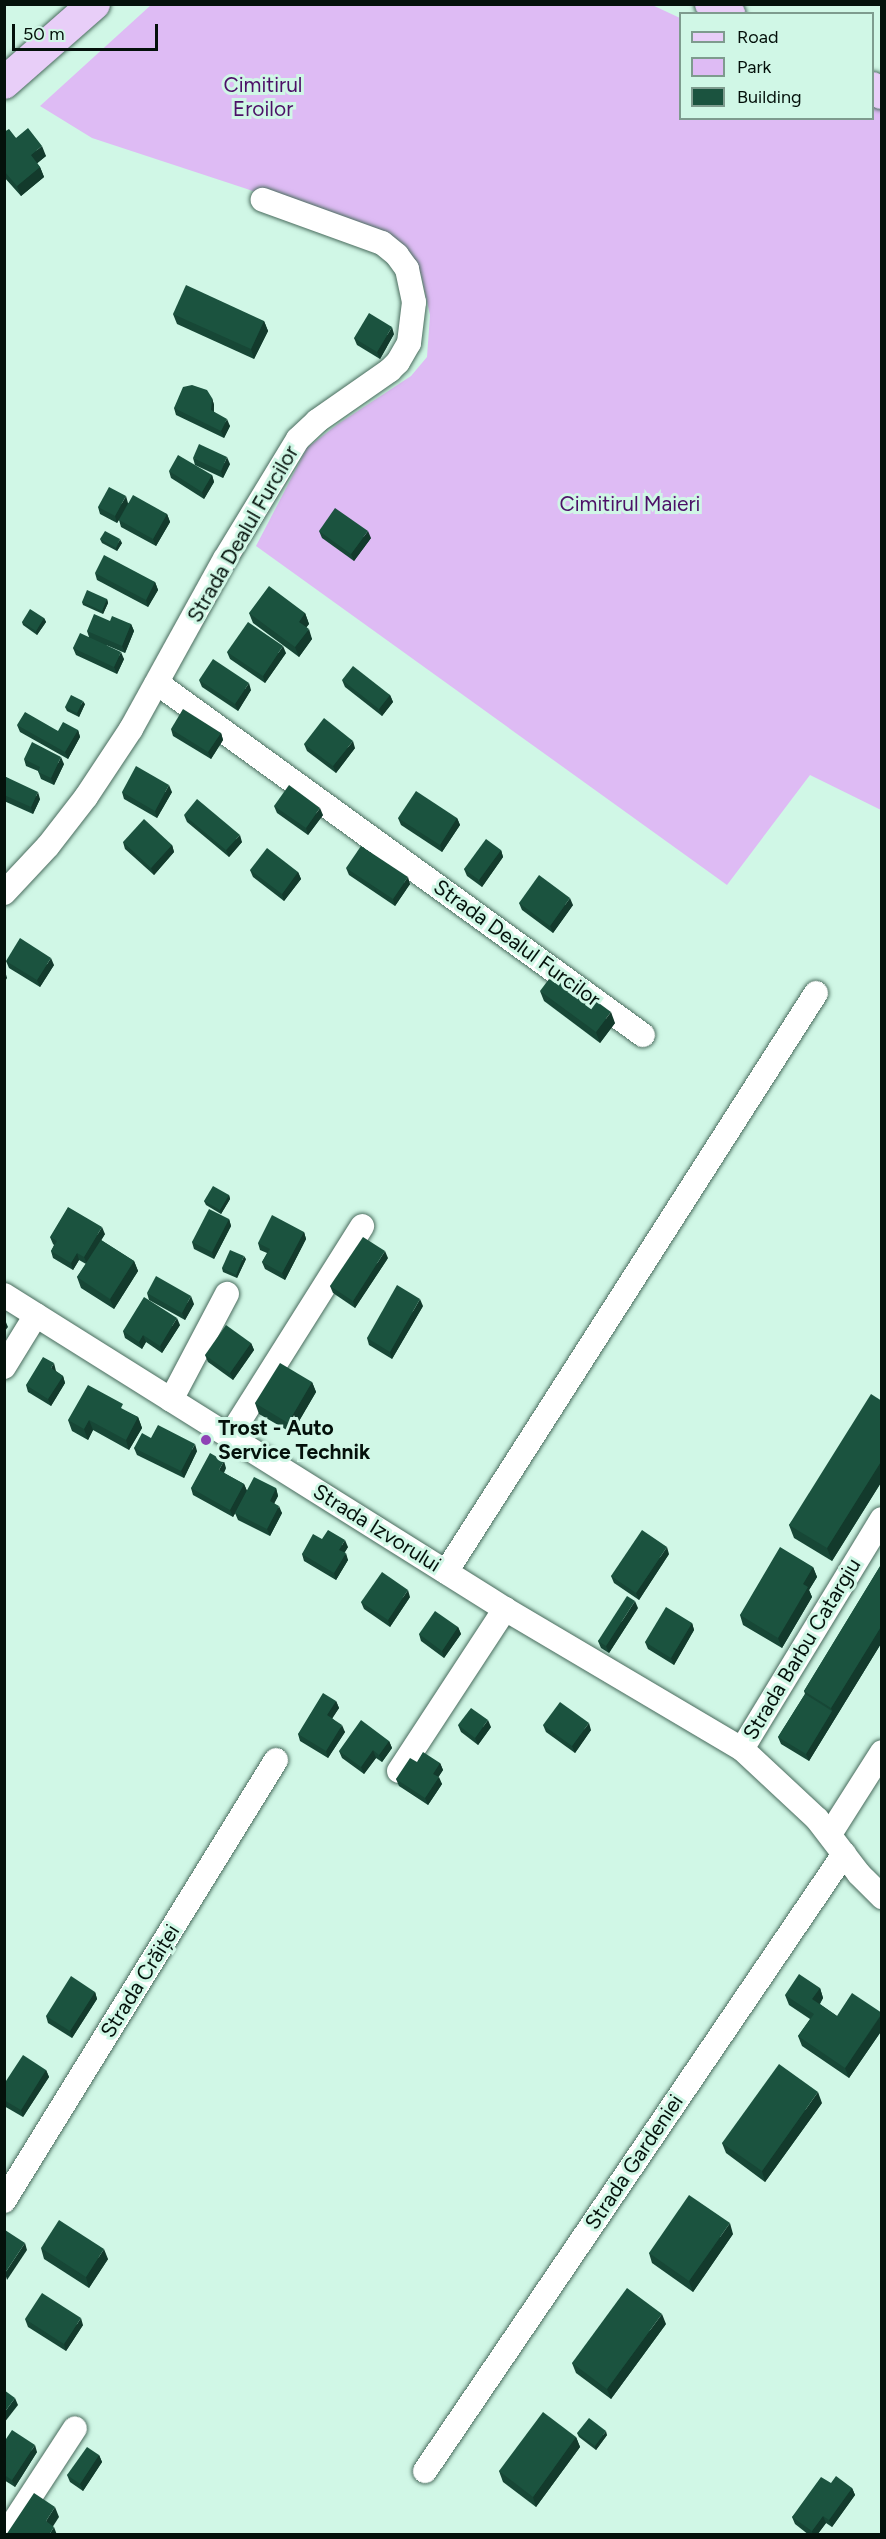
<!DOCTYPE html>
<meta charset="utf-8">
<style>
body{margin:0}
#map{position:relative;width:886px;height:2539px;overflow:hidden;background:#d0f7e6;font-family:Figtree,sans-serif}
div>[style]{position:absolute}
.green>*{inset:0;background:#debbf4}
.roads{filter:drop-shadow(0 0 2px #496b5d) drop-shadow(0 0 2px #496b5d)}
.minor>*{height:24px;margin:-12px;padding:0 12px;transform-origin:12px;border-radius:12px;background:#fff}
.major>*{height:32px;margin:-16px;padding:0 16px;transform-origin:16px;border-radius:16px;background:#e8cef8}
.wall>*{inset:0;background:#174736}
.shaded-wall>*{inset:0;background:#133a2c}
.building>*{inset:0;background:#1b533f}
.dots>*{width:16px;height:16px;translate:-50% -50%;box-sizing:border-box;border:3px solid #d0f7e6;border-radius:50%}
span{translate:-50% -50%;white-space:nowrap;text-align:center;line-height:1.15;-webkit-text-stroke:6px #d0f7e6;paint-order:stroke}
.park-label{font-size:21px;color:#4c1067}
.street-label{font-size:21px;color:#04110b}
.poi-label{font-size:21px;color:#04110b;font-weight:700}
.left{translate:0 -50%;text-align:left}
.frame{position:absolute;inset:0;border:6px solid #04110b;pointer-events:none}
.legend{position:absolute;left:679px;top:12px;width:195px;height:108px;box-sizing:border-box;background:#d0f7e6;border:2px solid #7e9b8e;margin:0;padding:8px 10px;list-style:none;font-size:18px;color:#04110b}
.legend li{display:flex;align-items:center;gap:12px;height:30px}
.legend b{width:30px;border:2px solid #7e9b8e}
.scale{position:absolute;left:12px;top:24px;width:146px;height:27px;box-sizing:border-box;border:3px solid #04110b;border-top:0;padding-left:8px;font-size:18px;line-height:21px;white-space:nowrap;color:#04110b;-webkit-text-stroke:4px #d0f7e6;paint-order:stroke}
</style>
<div id="map">
<div class="green">
<div style="clip-path:polygon(650px 4px,680px 18px,680px 118px,872px 118px,873px 106px,881px 110px,881px 810px,810px 775px,727px 885px,256px 546px,307px 448px,338px 424px,411px 376px,427px 357px,430px 315px,421px 274px,393px 241px,247px 189px,92px 138px,40px 106px,151px 5px)"></div>
</div>
<div class="roads">
<div class="minor">
<div style="left:157px;top:683px;width:600px;rotate:35.92deg"></div>
<div style="left:4px;top:893px;width:64px;rotate:-46.9deg"></div>
<div style="left:48px;top:846px;width:62px;rotate:-52.2deg"></div>
<div style="left:86px;top:797px;width:82px;rotate:-56.5deg"></div>
<div style="left:131px;top:729px;width:194px;rotate:-61.1deg"></div>
<div style="left:225px;top:559px;width:140px;rotate:-58.7deg"></div>
<div style="left:298px;top:439px;width:26px;rotate:-43deg"></div>
<div style="left:317px;top:421px;width:89px;rotate:-34.9deg"></div>
<div style="left:390px;top:370px;width:11px;rotate:-45deg"></div>
<div style="left:398px;top:362px;width:22px;rotate:-60deg"></div>
<div style="left:409px;top:343px;width:41px;rotate:-83deg"></div>
<div style="left:414px;top:302px;width:34px;rotate:-102deg"></div>
<div style="left:407px;top:269px;width:17px;rotate:-126deg"></div>
<div style="left:397px;top:255px;width:19px;rotate:-141deg"></div>
<div style="left:382px;top:243px;width:127px;rotate:-160.1deg"></div>
<div style="left:4px;top:1295px;width:591px;rotate:32.08deg"></div>
<div style="left:505px;top:1609px;width:275px;rotate:30.6deg"></div>
<div style="left:742px;top:1749px;width:103px;rotate:43deg"></div>
<div style="left:817px;top:1819px;width:69px;rotate:52.6deg"></div>
<div style="left:859px;top:1874px;width:33px;rotate:45deg"></div>
<div style="left:4px;top:1367px;width:61px;rotate:-58.4deg"></div>
<div style="left:171px;top:1400px;width:120px;rotate:-62.2deg"></div>
<div style="left:230px;top:1436px;width:248px;rotate:-57.8deg"></div>
<div style="left:446px;top:1572px;width:687px;rotate:-57.42deg"></div>
<div style="left:742px;top:1749px;width:269px;rotate:-58.7deg"></div>
<div style="left:399px;top:1771px;width:194px;rotate:-56.8deg"></div>
<div style="left:830px;top:1834px;width:97px;rotate:-57.6deg"></div>
<div style="left:4px;top:2201px;width:518px;rotate:-58.33deg"></div>
<div style="left:425px;top:2471px;width:746px;rotate:-55.82deg"></div>
<div style="left:6px;top:2534px;width:126px;rotate:-56.9deg"></div>
</div>
<div class="major">
<div style="left:711px;top:4px;width:21px;rotate:29deg"></div>
<div style="left:4px;top:83px;width:120px;rotate:-41.3deg"></div>
<div style="left:872px;top:88px;width:11px;rotate:27deg"></div>
</div>
</div>
<div class="wall">
<div style="clip-path:polygon(4px 132px,16px 138px,46px 156px,37px 163px,40px 167px,44px 177px,21px 196px,4px 177px)"></div>
<div style="clip-path:polygon(173px 314px,264px 321px,268px 331px,254px 359px,177px 324px)"></div>
<div style="clip-path:polygon(394px 334px,380px 359px,357px 345px,354px 338px)"></div>
<div style="clip-path:polygon(212px 398px,214px 405px,214px 412px,230px 426px,224px 438px,176px 415px,174px 408px)"></div>
<div style="clip-path:polygon(193px 458px,230px 464px,223px 478px,195px 465px)"></div>
<div style="clip-path:polygon(169px 471px,212px 475px,214px 482px,204px 499px,171px 478px)"></div>
<div style="clip-path:polygon(128px 503px,167px 514px,170px 522px,156px 546px,121px 527px,119px 520px,117px 523px,100px 514px,98px 507px)"></div>
<div style="clip-path:polygon(319px 531px,371px 538px,354px 561px,322px 538px)"></div>
<div style="clip-path:polygon(100px 539px,122px 543px,117px 551px,102px 543px)"></div>
<div style="clip-path:polygon(95px 573px,155px 582px,158px 590px,148px 607px,97px 580px)"></div>
<div style="clip-path:polygon(107px 599px,108px 603px,103px 614px,83px 605px,82px 602px)"></div>
<div style="clip-path:polygon(249px 613px,305px 613px,309px 624px,306px 627px,312px 639px,299px 657px,253px 623px)"></div>
<div style="clip-path:polygon(44px 618px,46px 622px,37px 635px,23px 625px,22px 622px)"></div>
<div style="clip-path:polygon(110px 621px,131px 624px,134px 631px,125px 653px,106px 645px,124px 659px,117px 674px,76px 655px,73px 648px,89px 637px,87px 631px)"></div>
<div style="clip-path:polygon(227px 652px,286px 653px,265px 683px,230px 659px)"></div>
<div style="clip-path:polygon(199px 680px,251px 690px,238px 711px,202px 687px)"></div>
<div style="clip-path:polygon(342px 680px,390px 695px,393px 702px,382px 716px,345px 687px)"></div>
<div style="clip-path:polygon(85px 704px,79px 717px,67px 711px,65px 707px)"></div>
<div style="clip-path:polygon(17px 725px,58px 731px,78px 730px,80px 737px,68px 759px,20px 732px)"></div>
<div style="clip-path:polygon(171px 729px,221px 733px,223px 740px,211px 759px,173px 736px)"></div>
<div style="clip-path:polygon(304px 744px,355px 748px,336px 773px,307px 751px)"></div>
<div style="clip-path:polygon(24px 759px,64px 764px,54px 785px,41px 779px,38px 771px,26px 766px)"></div>
<div style="clip-path:polygon(4px 776px,40px 799px,33px 814px,4px 801px)"></div>
<div style="clip-path:polygon(122px 792px,172px 792px,157px 818px,124px 799px)"></div>
<div style="clip-path:polygon(274px 806px,323px 815px,308px 835px,277px 813px)"></div>
<div style="clip-path:polygon(184px 815px,242px 842px,229px 857px,187px 822px)"></div>
<div style="clip-path:polygon(398px 818px,457px 818px,460px 825px,442px 852px,401px 825px)"></div>
<div style="clip-path:polygon(123px 842px,172px 845px,174px 852px,154px 875px,125px 849px)"></div>
<div style="clip-path:polygon(501px 850px,503px 857px,482px 887px,467px 876px,464px 869px)"></div>
<div style="clip-path:polygon(346px 868px,410px 884px,395px 906px,349px 875px)"></div>
<div style="clip-path:polygon(250px 870px,298px 872px,301px 879px,284px 901px,253px 877px)"></div>
<div style="clip-path:polygon(519px 903px,573px 905px,553px 933px,522px 910px)"></div>
<div style="clip-path:polygon(6px 961px,54px 965px,40px 987px,9px 968px)"></div>
<div style="clip-path:polygon(540px 991px,615px 1023px,600px 1043px,544px 1001px)"></div>
<div style="clip-path:polygon(229px 1195px,230px 1199px,221px 1214px,206px 1205px,204px 1201px)"></div>
<div style="clip-path:polygon(229px 1219px,231px 1226px,214px 1259px,194px 1249px,192px 1242px)"></div>
<div style="clip-path:polygon(304px 1232px,306px 1239px,285px 1280px,265px 1269px,262px 1262px,267px 1253px,260px 1250px,258px 1243px)"></div>
<div style="clip-path:polygon(105px 1234px,101px 1240px,134px 1261px,138px 1271px,114px 1309px,81px 1288px,77px 1277px,86px 1264px,79px 1260px,73px 1270px,53px 1258px,51px 1251px,54px 1245px,53px 1244px,50px 1237px)"></div>
<div style="clip-path:polygon(388px 1258px,355px 1308px,333px 1293px,330px 1286px)"></div>
<div style="clip-path:polygon(246px 1259px,237px 1278px,223px 1272px,222px 1268px)"></div>
<div style="clip-path:polygon(147px 1293px,194px 1304px,185px 1320px,149px 1300px)"></div>
<div style="clip-path:polygon(423px 1306px,392px 1359px,369px 1345px,367px 1338px)"></div>
<div style="clip-path:polygon(180px 1325px,162px 1353px,146px 1342px,142px 1349px,125px 1338px,123px 1331px)"></div>
<div style="clip-path:polygon(251px 1343px,254px 1350px,233px 1380px,208px 1362px,205px 1355px)"></div>
<div style="clip-path:polygon(56px 1371px,63px 1376px,65px 1383px,51px 1406px,28px 1392px,26px 1385px)"></div>
<div style="clip-path:polygon(312px 1382px,316px 1392px,292px 1433px,259px 1414px,255px 1403px)"></div>
<div style="clip-path:polygon(882px 1401px,882px 1481px,832px 1561px,794px 1538px,789px 1525px)"></div>
<div style="clip-path:polygon(125px 1411px,138px 1417px,142px 1428px,129px 1450px,93px 1430px,88px 1440px,72px 1431px,68px 1420px)"></div>
<div style="clip-path:polygon(151px 1438px,197px 1451px,184px 1478px,137px 1455px,134px 1448px)"></div>
<div style="clip-path:polygon(226px 1468px,224px 1473px,244px 1484px,247px 1491px,276px 1488px,278px 1496px,274px 1503px,282px 1513px,270px 1536px,238px 1520px,235px 1513px,242px 1501px,233px 1517px,193px 1495px,191px 1488px)"></div>
<div style="clip-path:polygon(322px 1539px,348px 1547px,344px 1553px,348px 1560px,336px 1580px,304px 1561px,302px 1554px)"></div>
<div style="clip-path:polygon(669px 1554px,639px 1600px,614px 1583px,611px 1576px)"></div>
<div style="clip-path:polygon(882px 1563px,882px 1642px,809px 1761px,781px 1744px,778px 1737px,805px 1694px,804px 1691px)"></div>
<div style="clip-path:polygon(813px 1567px,817px 1577px,809px 1590px,812px 1597px,782px 1648px,743px 1625px,740px 1615px)"></div>
<div style="clip-path:polygon(410px 1597px,390px 1627px,364px 1609px,361px 1602px)"></div>
<div style="clip-path:polygon(638px 1608px,609px 1653px,601px 1648px,598px 1641px)"></div>
<div style="clip-path:polygon(692px 1623px,694px 1630px,674px 1665px,648px 1649px,645px 1642px)"></div>
<div style="clip-path:polygon(458px 1627px,461px 1634px,444px 1658px,421px 1641px,419px 1634px)"></div>
<div style="clip-path:polygon(336px 1701px,339px 1708px,332px 1718px,345px 1732px,328px 1758px,300px 1741px,298px 1734px)"></div>
<div style="clip-path:polygon(458px 1725px,491px 1727px,478px 1745px,461px 1732px)"></div>
<div style="clip-path:polygon(543px 1725px,591px 1730px,575px 1753px,546px 1732px)"></div>
<div style="clip-path:polygon(389px 1741px,392px 1748px,382px 1762px,376px 1758px,364px 1774px,342px 1758px,339px 1751px)"></div>
<div style="clip-path:polygon(417px 1762px,440px 1763px,443px 1770px,438px 1777px,442px 1784px,428px 1805px,399px 1786px,396px 1779px)"></div>
<div style="clip-path:polygon(820px 1988px,823px 1998px,820px 2004px,837px 2016px,882px 2013px,882px 2030px,849px 2078px,802px 2046px,798px 2036px,810px 2019px,789px 2005px,785px 1995px)"></div>
<div style="clip-path:polygon(95px 1992px,97px 1999px,72px 2038px,48px 2023px,46px 2016px)"></div>
<div style="clip-path:polygon(46px 2070px,49px 2077px,23px 2117px,4px 2106px,4px 2084px)"></div>
<div style="clip-path:polygon(822px 2103px,765px 2182px,726px 2153px,722px 2143px)"></div>
<div style="clip-path:polygon(733px 2234px,693px 2292px,652px 2263px,649px 2253px)"></div>
<div style="clip-path:polygon(41px 2248px,108px 2259px,89px 2288px,44px 2259px)"></div>
<div style="clip-path:polygon(25px 2319px,83px 2325px,66px 2351px,28px 2327px)"></div>
<div style="clip-path:polygon(666px 2324px,611px 2399px,576px 2373px,572px 2363px)"></div>
<div style="clip-path:polygon(577px 2433px,607px 2435px,596px 2450px,579px 2437px)"></div>
<div style="clip-path:polygon(576px 2437px,580px 2447px,536px 2507px,503px 2482px,499px 2471px)"></div>
<div style="clip-path:polygon(4px 2442px,37px 2452px,15px 2487px,4px 2480px)"></div>
<div style="clip-path:polygon(99px 2455px,102px 2462px,83px 2491px,70px 2482px,67px 2475px)"></div>
<div style="clip-path:polygon(831px 2483px,852px 2488px,855px 2495px,832px 2527px,826px 2523px,817px 2535px,809px 2535px,795px 2524px,792px 2517px)"></div>
</div>
<div class="shaded-wall">
<div style="clip-path:polygon(42px 146px,46px 156px,34px 166px,31px 155px)"></div>
<div style="clip-path:polygon(40px 167px,44px 177px,21px 196px,17px 186px)"></div>
<div style="clip-path:polygon(264px 321px,268px 331px,254px 359px,251px 349px)"></div>
<div style="clip-path:polygon(392px 327px,394px 334px,380px 359px,377px 352px)"></div>
<div style="clip-path:polygon(212px 398px,214px 405px,213px 417px,211px 410px)"></div>
<div style="clip-path:polygon(227px 419px,230px 426px,224px 438px,221px 431px)"></div>
<div style="clip-path:polygon(227px 457px,230px 464px,223px 478px,221px 471px)"></div>
<div style="clip-path:polygon(212px 475px,214px 482px,204px 499px,202px 492px)"></div>
<div style="clip-path:polygon(126px 496px,128px 503px,117px 523px,115px 516px)"></div>
<div style="clip-path:polygon(167px 514px,170px 522px,156px 546px,153px 539px)"></div>
<div style="clip-path:polygon(368px 531px,371px 538px,354px 561px,351px 554px)"></div>
<div style="clip-path:polygon(120px 539px,122px 543px,117px 551px,116px 548px)"></div>
<div style="clip-path:polygon(155px 582px,158px 590px,148px 607px,146px 600px)"></div>
<div style="clip-path:polygon(107px 599px,108px 603px,103px 614px,102px 611px)"></div>
<div style="clip-path:polygon(305px 613px,309px 624px,303px 632px,299px 622px)"></div>
<div style="clip-path:polygon(44px 618px,46px 622px,37px 635px,36px 631px)"></div>
<div style="clip-path:polygon(131px 624px,134px 631px,125px 653px,122px 646px)"></div>
<div style="clip-path:polygon(309px 629px,312px 639px,299px 657px,295px 647px)"></div>
<div style="clip-path:polygon(283px 646px,286px 653px,265px 683px,263px 676px)"></div>
<div style="clip-path:polygon(121px 652px,124px 659px,117px 674px,114px 667px)"></div>
<div style="clip-path:polygon(249px 683px,251px 690px,238px 711px,235px 704px)"></div>
<div style="clip-path:polygon(390px 695px,393px 702px,382px 716px,379px 709px)"></div>
<div style="clip-path:polygon(83px 701px,85px 704px,79px 717px,77px 713px)"></div>
<div style="clip-path:polygon(78px 730px,80px 737px,68px 759px,65px 752px)"></div>
<div style="clip-path:polygon(221px 733px,223px 740px,211px 759px,208px 752px)"></div>
<div style="clip-path:polygon(353px 741px,355px 748px,336px 773px,333px 766px)"></div>
<div style="clip-path:polygon(61px 757px,64px 764px,54px 785px,51px 778px)"></div>
<div style="clip-path:polygon(169px 785px,172px 792px,157px 818px,155px 811px)"></div>
<div style="clip-path:polygon(38px 792px,40px 799px,33px 814px,31px 807px)"></div>
<div style="clip-path:polygon(320px 808px,323px 815px,308px 835px,306px 828px)"></div>
<div style="clip-path:polygon(457px 818px,460px 825px,442px 852px,440px 845px)"></div>
<div style="clip-path:polygon(240px 835px,242px 842px,229px 857px,226px 850px)"></div>
<div style="clip-path:polygon(172px 845px,174px 852px,154px 875px,151px 868px)"></div>
<div style="clip-path:polygon(501px 850px,503px 857px,482px 887px,479px 880px)"></div>
<div style="clip-path:polygon(298px 872px,301px 879px,284px 901px,282px 894px)"></div>
<div style="clip-path:polygon(408px 877px,410px 884px,395px 906px,393px 899px)"></div>
<div style="clip-path:polygon(570px 898px,573px 905px,553px 933px,550px 926px)"></div>
<div style="clip-path:polygon(51px 958px,54px 965px,40px 987px,37px 980px)"></div>
<div style="clip-path:polygon(5px 971px,7px 978px,4px 983px,4px 972px)"></div>
<div style="clip-path:polygon(611px 1012px,615px 1023px,600px 1043px,596px 1032px)"></div>
<div style="clip-path:polygon(229px 1195px,230px 1199px,221px 1214px,220px 1210px)"></div>
<div style="clip-path:polygon(229px 1219px,231px 1226px,214px 1259px,212px 1252px)"></div>
<div style="clip-path:polygon(102px 1227px,105px 1234px,87px 1264px,84px 1257px)"></div>
<div style="clip-path:polygon(304px 1232px,306px 1239px,285px 1280px,282px 1273px)"></div>
<div style="clip-path:polygon(385px 1251px,388px 1258px,355px 1308px,353px 1301px)"></div>
<div style="clip-path:polygon(77px 1253px,79px 1260px,73px 1270px,71px 1263px)"></div>
<div style="clip-path:polygon(244px 1256px,246px 1259px,237px 1278px,236px 1275px)"></div>
<div style="clip-path:polygon(134px 1261px,138px 1271px,114px 1309px,110px 1299px)"></div>
<div style="clip-path:polygon(191px 1296px,194px 1304px,185px 1320px,182px 1313px)"></div>
<div style="clip-path:polygon(420px 1299px,423px 1306px,392px 1359px,390px 1352px)"></div>
<div style="clip-path:polygon(177px 1318px,180px 1325px,162px 1353px,160px 1346px)"></div>
<div style="clip-path:polygon(5px 1320px,8px 1327px,4px 1332px,4px 1321px)"></div>
<div style="clip-path:polygon(143px 1335px,146px 1342px,142px 1349px,139px 1342px)"></div>
<div style="clip-path:polygon(251px 1343px,254px 1350px,233px 1380px,230px 1373px)"></div>
<div style="clip-path:polygon(54px 1363px,56px 1371px,53px 1375px,51px 1368px)"></div>
<div style="clip-path:polygon(63px 1376px,65px 1383px,51px 1406px,48px 1399px)"></div>
<div style="clip-path:polygon(312px 1382px,316px 1392px,292px 1433px,288px 1423px)"></div>
<div style="clip-path:polygon(138px 1417px,142px 1428px,129px 1450px,126px 1440px)"></div>
<div style="clip-path:polygon(89px 1420px,93px 1430px,88px 1440px,84px 1429px)"></div>
<div style="clip-path:polygon(195px 1444px,197px 1451px,184px 1478px,181px 1471px)"></div>
<div style="clip-path:polygon(882px 1460px,882px 1481px,832px 1561px,827px 1548px)"></div>
<div style="clip-path:polygon(224px 1461px,226px 1468px,221px 1477px,219px 1470px)"></div>
<div style="clip-path:polygon(244px 1484px,247px 1491px,233px 1517px,230px 1510px)"></div>
<div style="clip-path:polygon(276px 1488px,278px 1496px,272px 1508px,270px 1501px)"></div>
<div style="clip-path:polygon(279px 1506px,282px 1513px,270px 1536px,267px 1529px)"></div>
<div style="clip-path:polygon(345px 1540px,348px 1547px,342px 1557px,339px 1550px)"></div>
<div style="clip-path:polygon(667px 1547px,669px 1554px,639px 1600px,636px 1593px)"></div>
<div style="clip-path:polygon(346px 1553px,348px 1560px,336px 1580px,334px 1573px)"></div>
<div style="clip-path:polygon(813px 1567px,817px 1577px,809px 1590px,812px 1597px,782px 1648px,778px 1638px,803px 1584px)"></div>
<div style="clip-path:polygon(408px 1590px,410px 1597px,390px 1627px,388px 1620px)"></div>
<div style="clip-path:polygon(635px 1601px,638px 1608px,609px 1653px,606px 1646px)"></div>
<div style="clip-path:polygon(692px 1623px,694px 1630px,674px 1665px,671px 1658px)"></div>
<div style="clip-path:polygon(882px 1625px,882px 1642px,809px 1761px,806px 1754px,832px 1711px,831px 1708px)"></div>
<div style="clip-path:polygon(458px 1627px,461px 1634px,444px 1658px,442px 1651px)"></div>
<div style="clip-path:polygon(336px 1701px,339px 1708px,330px 1722px,327px 1715px)"></div>
<div style="clip-path:polygon(488px 1720px,491px 1727px,478px 1745px,475px 1738px)"></div>
<div style="clip-path:polygon(589px 1723px,591px 1730px,575px 1753px,572px 1746px)"></div>
<div style="clip-path:polygon(342px 1725px,345px 1732px,328px 1758px,326px 1751px)"></div>
<div style="clip-path:polygon(389px 1741px,392px 1748px,382px 1762px,379px 1755px)"></div>
<div style="clip-path:polygon(373px 1750px,376px 1758px,364px 1774px,361px 1767px)"></div>
<div style="clip-path:polygon(440px 1763px,443px 1770px,436px 1781px,433px 1774px)"></div>
<div style="clip-path:polygon(439px 1777px,442px 1784px,428px 1805px,425px 1798px)"></div>
<div style="clip-path:polygon(820px 1988px,823px 1998px,816px 2009px,812px 1999px)"></div>
<div style="clip-path:polygon(95px 1992px,97px 1999px,72px 2038px,70px 2031px)"></div>
<div style="clip-path:polygon(882px 2014px,882px 2030px,849px 2078px,845px 2068px)"></div>
<div style="clip-path:polygon(46px 2070px,49px 2077px,23px 2117px,21px 2110px)"></div>
<div style="clip-path:polygon(818px 2092px,822px 2103px,765px 2182px,762px 2171px)"></div>
<div style="clip-path:polygon(730px 2223px,733px 2234px,693px 2292px,689px 2281px)"></div>
<div style="clip-path:polygon(25px 2243px,27px 2250px,7px 2280px,5px 2273px)"></div>
<div style="clip-path:polygon(104px 2249px,108px 2259px,89px 2288px,86px 2277px)"></div>
<div style="clip-path:polygon(662px 2314px,666px 2324px,611px 2399px,607px 2389px)"></div>
<div style="clip-path:polygon(81px 2318px,83px 2325px,66px 2351px,64px 2344px)"></div>
<div style="clip-path:polygon(15px 2398px,18px 2405px,4px 2423px,4px 2413px)"></div>
<div style="clip-path:polygon(606px 2431px,607px 2435px,596px 2450px,595px 2446px)"></div>
<div style="clip-path:polygon(576px 2437px,580px 2447px,536px 2507px,533px 2497px)"></div>
<div style="clip-path:polygon(35px 2445px,37px 2452px,15px 2487px,12px 2480px)"></div>
<div style="clip-path:polygon(99px 2455px,102px 2462px,83px 2491px,80px 2484px)"></div>
<div style="clip-path:polygon(852px 2488px,855px 2495px,832px 2527px,829px 2520px)"></div>
<div style="clip-path:polygon(55px 2507px,59px 2517px,50px 2531px,46px 2521px)"></div>
<div style="clip-path:polygon(823px 2516px,826px 2523px,817px 2535px,813px 2535px,812px 2531px)"></div>
<div style="clip-path:polygon(54px 2527px,57px 2535px,49px 2535px)"></div>
</div>
<div class="building">
<div style="clip-path:polygon(28px 128px,42px 146px,31px 155px,40px 167px,17px 186px,4px 171px,4px 132px,9px 129px,16px 138px)"></div>
<div style="clip-path:polygon(186px 285px,264px 321px,251px 349px,173px 314px)"></div>
<div style="clip-path:polygon(369px 313px,392px 327px,377px 352px,354px 338px)"></div>
<div style="clip-path:polygon(192px 385px,207px 390px,212px 398px,211px 410px,227px 419px,221px 431px,174px 408px,183px 387px)"></div>
<div style="clip-path:polygon(199px 444px,227px 457px,221px 471px,193px 458px)"></div>
<div style="clip-path:polygon(178px 455px,212px 475px,202px 492px,169px 471px)"></div>
<div style="clip-path:polygon(109px 487px,126px 496px,115px 516px,98px 507px)"></div>
<div style="clip-path:polygon(133px 495px,167px 514px,153px 539px,119px 520px)"></div>
<div style="clip-path:polygon(335px 508px,368px 531px,351px 554px,319px 531px)"></div>
<div style="clip-path:polygon(105px 531px,120px 539px,116px 548px,100px 539px)"></div>
<div style="clip-path:polygon(104px 555px,155px 582px,146px 600px,95px 573px)"></div>
<div style="clip-path:polygon(269px 586px,305px 613px,299px 622px,309px 629px,295px 647px,249px 613px)"></div>
<div style="clip-path:polygon(87px 590px,107px 599px,102px 611px,82px 602px)"></div>
<div style="clip-path:polygon(30px 609px,44px 618px,36px 631px,22px 622px)"></div>
<div style="clip-path:polygon(94px 614px,110px 621px,112px 616px,131px 624px,122px 646px,87px 631px)"></div>
<div style="clip-path:polygon(248px 622px,283px 646px,263px 676px,227px 652px)"></div>
<div style="clip-path:polygon(80px 633px,121px 652px,114px 667px,73px 648px)"></div>
<div style="clip-path:polygon(213px 659px,249px 683px,235px 704px,199px 680px)"></div>
<div style="clip-path:polygon(353px 666px,390px 695px,379px 709px,342px 680px)"></div>
<div style="clip-path:polygon(71px 695px,83px 701px,77px 713px,65px 707px)"></div>
<div style="clip-path:polygon(183px 709px,221px 733px,208px 752px,171px 729px)"></div>
<div style="clip-path:polygon(25px 712px,58px 731px,63px 722px,78px 730px,65px 752px,17px 725px)"></div>
<div style="clip-path:polygon(324px 718px,353px 741px,333px 766px,304px 744px)"></div>
<div style="clip-path:polygon(32px 742px,61px 757px,51px 778px,38px 772px,40px 767px,24px 759px)"></div>
<div style="clip-path:polygon(136px 766px,169px 785px,155px 811px,122px 792px)"></div>
<div style="clip-path:polygon(4px 776px,38px 792px,31px 807px,4px 795px)"></div>
<div style="clip-path:polygon(289px 785px,320px 808px,306px 828px,274px 806px)"></div>
<div style="clip-path:polygon(416px 791px,457px 818px,440px 845px,398px 818px)"></div>
<div style="clip-path:polygon(197px 799px,240px 835px,226px 850px,184px 815px)"></div>
<div style="clip-path:polygon(144px 819px,172px 845px,151px 868px,123px 842px)"></div>
<div style="clip-path:polygon(486px 839px,501px 850px,479px 880px,464px 869px)"></div>
<div style="clip-path:polygon(361px 846px,408px 877px,393px 899px,346px 868px)"></div>
<div style="clip-path:polygon(267px 848px,298px 872px,282px 894px,250px 870px)"></div>
<div style="clip-path:polygon(539px 875px,570px 898px,550px 926px,519px 903px)"></div>
<div style="clip-path:polygon(20px 938px,51px 958px,37px 980px,6px 961px)"></div>
<div style="clip-path:polygon(555px 971px,611px 1012px,596px 1032px,540px 991px)"></div>
<div style="clip-path:polygon(213px 1186px,229px 1195px,220px 1210px,204px 1201px)"></div>
<div style="clip-path:polygon(68px 1207px,102px 1227px,84px 1257px,77px 1253px,71px 1263px,51px 1251px,57px 1241px,50px 1237px)"></div>
<div style="clip-path:polygon(209px 1209px,229px 1219px,212px 1252px,192px 1242px)"></div>
<div style="clip-path:polygon(272px 1215px,304px 1232px,282px 1273px,262px 1262px,270px 1249px,258px 1243px)"></div>
<div style="clip-path:polygon(363px 1237px,385px 1251px,353px 1301px,330px 1286px)"></div>
<div style="clip-path:polygon(101px 1240px,134px 1261px,110px 1299px,77px 1277px)"></div>
<div style="clip-path:polygon(230px 1250px,244px 1256px,236px 1275px,222px 1268px)"></div>
<div style="clip-path:polygon(156px 1276px,191px 1296px,182px 1313px,147px 1293px)"></div>
<div style="clip-path:polygon(397px 1285px,420px 1299px,390px 1352px,367px 1338px)"></div>
<div style="clip-path:polygon(144px 1297px,177px 1318px,160px 1346px,143px 1335px,139px 1342px,123px 1331px)"></div>
<div style="clip-path:polygon(226px 1325px,251px 1343px,230px 1373px,205px 1355px)"></div>
<div style="clip-path:polygon(43px 1357px,54px 1363px,51px 1368px,63px 1376px,48px 1399px,26px 1385px)"></div>
<div style="clip-path:polygon(280px 1363px,312px 1382px,288px 1423px,255px 1403px)"></div>
<div style="clip-path:polygon(88px 1385px,123px 1404px,121px 1408px,138px 1417px,126px 1440px,89px 1420px,84px 1429px,68px 1420px)"></div>
<div style="clip-path:polygon(871px 1394px,882px 1401px,882px 1460px,827px 1548px,789px 1525px)"></div>
<div style="clip-path:polygon(158px 1425px,195px 1444px,181px 1471px,134px 1448px,142px 1433px,151px 1438px)"></div>
<div style="clip-path:polygon(210px 1453px,224px 1461px,219px 1470px,244px 1484px,230px 1510px,191px 1488px)"></div>
<div style="clip-path:polygon(254px 1477px,276px 1488px,270px 1501px,279px 1506px,267px 1529px,235px 1513px)"></div>
<div style="clip-path:polygon(328px 1530px,345px 1540px,339px 1550px,346px 1553px,334px 1573px,302px 1554px,313px 1534px,322px 1539px)"></div>
<div style="clip-path:polygon(642px 1530px,667px 1547px,636px 1593px,611px 1576px)"></div>
<div style="clip-path:polygon(780px 1547px,813px 1567px,803px 1584px,808px 1587px,778px 1638px,740px 1615px)"></div>
<div style="clip-path:polygon(882px 1563px,882px 1625px,831px 1708px,804px 1691px)"></div>
<div style="clip-path:polygon(382px 1572px,408px 1590px,388px 1620px,361px 1602px)"></div>
<div style="clip-path:polygon(627px 1596px,635px 1601px,606px 1646px,598px 1641px)"></div>
<div style="clip-path:polygon(666px 1607px,692px 1623px,671px 1658px,645px 1642px)"></div>
<div style="clip-path:polygon(435px 1611px,458px 1627px,442px 1651px,419px 1634px)"></div>
<div style="clip-path:polygon(323px 1693px,336px 1701px,327px 1715px,342px 1725px,326px 1751px,298px 1734px)"></div>
<div style="clip-path:polygon(805px 1694px,832px 1711px,806px 1754px,778px 1737px)"></div>
<div style="clip-path:polygon(560px 1702px,589px 1723px,572px 1746px,543px 1725px)"></div>
<div style="clip-path:polygon(471px 1708px,488px 1720px,475px 1738px,458px 1725px)"></div>
<div style="clip-path:polygon(361px 1720px,389px 1741px,379px 1755px,373px 1750px,361px 1767px,339px 1751px)"></div>
<div style="clip-path:polygon(423px 1752px,440px 1763px,433px 1774px,439px 1777px,425px 1798px,396px 1779px,410px 1758px,417px 1762px)"></div>
<div style="clip-path:polygon(799px 1974px,820px 1988px,812px 1999px,837px 2016px,852px 1993px,882px 2013px,845px 2068px,798px 2036px,814px 2014px,785px 1995px)"></div>
<div style="clip-path:polygon(71px 1976px,95px 1992px,70px 2031px,46px 2016px)"></div>
<div style="clip-path:polygon(23px 2055px,46px 2070px,21px 2110px,4px 2100px,4px 2084px)"></div>
<div style="clip-path:polygon(779px 2064px,818px 2092px,762px 2171px,722px 2143px)"></div>
<div style="clip-path:polygon(689px 2195px,730px 2223px,689px 2281px,649px 2253px)"></div>
<div style="clip-path:polygon(59px 2220px,104px 2249px,86px 2277px,41px 2248px)"></div>
<div style="clip-path:polygon(5px 2230px,25px 2243px,5px 2273px,4px 2273px)"></div>
<div style="clip-path:polygon(627px 2288px,662px 2314px,607px 2389px,572px 2363px)"></div>
<div style="clip-path:polygon(42px 2293px,81px 2318px,64px 2344px,25px 2319px)"></div>
<div style="clip-path:polygon(4px 2390px,15px 2398px,4px 2413px)"></div>
<div style="clip-path:polygon(543px 2412px,576px 2437px,533px 2497px,499px 2471px)"></div>
<div style="clip-path:polygon(589px 2418px,606px 2431px,595px 2446px,577px 2433px)"></div>
<div style="clip-path:polygon(12px 2430px,35px 2445px,12px 2480px,4px 2475px,4px 2442px)"></div>
<div style="clip-path:polygon(87px 2447px,99px 2455px,80px 2484px,67px 2475px)"></div>
<div style="clip-path:polygon(836px 2476px,852px 2488px,829px 2520px,823px 2516px,812px 2531px,792px 2517px,821px 2477px,831px 2483px)"></div>
<div style="clip-path:polygon(34px 2493px,55px 2507px,46px 2521px,54px 2527px,49px 2535px,6px 2535px)"></div>
</div>
<div class="dots">
<div style="left:206px;top:1440px;background:#8e43b5"></div>
</div>
<div class="park-label">
<span style="left:263px;top:97px">Cimitirul<br>Eroilor</span>
<span style="left:630px;top:504px">Cimitirul Maieri</span>
</div>
<div class="street-label">
<span style="left:243px;top:534px;rotate:-60deg">Strada Dealul Furcilor</span>
<span style="left:517px;top:943px;rotate:36deg">Strada Dealul Furcilor</span>
<span style="left:377px;top:1528px;rotate:32deg">Strada Izvorului</span>
<span style="left:802px;top:1649px;rotate:-59deg">Strada Barbu Catargiu</span>
<span style="left:140px;top:1981px;rotate:-58deg">Strada Crăiței</span>
<span style="left:634px;top:2162px;rotate:-56deg">Strada Gardeniei</span>
</div>
<div class="poi-label">
<span class="left" style="left:218px;top:1440px">Trost - Auto<br>Service Technik</span>
</div>
<div class="frame"></div>
<ul class="legend">
<li><b style="height:8px;background:#e8cef8"></b>Road</li>
<li><b style="height:16px;background:#debbf4"></b>Park</li>
<li><b style="height:16px;background:#1b533f"></b>Building</li>
</ul>
<div class="scale">50 m</div>
</div>
